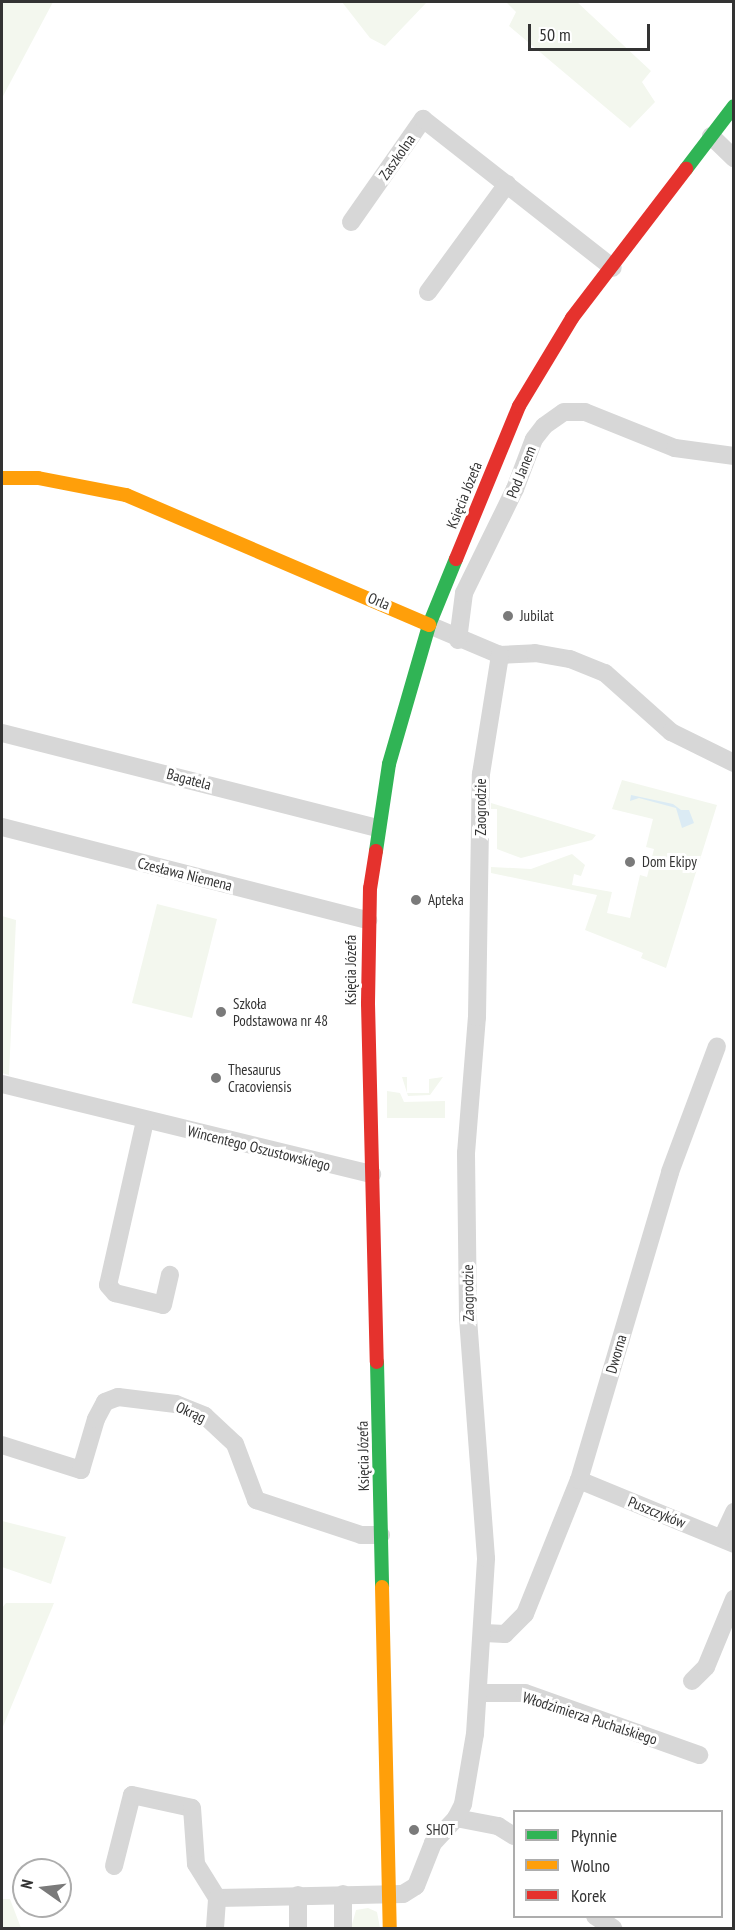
<!DOCTYPE html>
<meta charset="utf-8">
<style>
body{margin:0}
#map{position:relative;width:735px;height:1930px;overflow:hidden;background:#fff;font-family:"PT Sans Narrow",sans-serif}
div>[style]{position:absolute}
.green>*{inset:0;background:#f3f7ee}
.water>*{inset:0;background:#dbebf4}
.street>*{height:18px;margin:-9px;padding:0 9px;transform-origin:9px;border-radius:9px;background:#d7d7d7}
.fast>*{height:14px;margin:-7px;padding:0 7px;transform-origin:7px;border-radius:7px;background:#30b455}
.slow>*{height:14px;margin:-7px;padding:0 7px;transform-origin:7px;border-radius:7px;background:#ff9f0a}
.jam>*{height:14px;margin:-7px;padding:0 7px;transform-origin:7px;border-radius:7px;background:#e5322d}
.dots>*{width:16px;height:16px;translate:-50% -50%;box-sizing:border-box;border:3px solid #fff;border-radius:50%}
span{translate:-50% -50%;white-space:nowrap;text-align:center;line-height:1.15;-webkit-text-stroke:6px #fff;paint-order:stroke}
.street-label{font-size:15px;color:#333}
.poi-label{font-size:15px;color:#333}
.left{translate:0 -50%;text-align:left}
.frame{position:absolute;inset:0;border:3px solid #333;pointer-events:none}
.legend{position:absolute;left:513px;top:1810px;width:210px;height:108px;box-sizing:border-box;background:#fff;border:2px solid #adadad;margin:0;padding:8px 10px;list-style:none;font-size:18px;color:#333}
.legend li{display:flex;align-items:center;gap:12px;height:30px}
.legend b{width:30px;border:2px solid #adadad}
.north{position:absolute;left:12px;top:1858px;width:60px;height:60px;box-sizing:border-box;background:#fff;border:2px solid #adadad;border-radius:50%;rotate:284deg;font-size:16px;font-weight:700;line-height:24px;text-align:center;color:#333}
.north::after{content:'';display:block;margin:auto;width:21px;height:27px;background:#7a7a7a;clip-path:polygon(50% 0,100% 100%,50% 72%,0 100%)}
.scale{position:absolute;left:528px;top:24px;width:122px;height:27px;box-sizing:border-box;border:3px solid #333;border-top:0;padding-left:8px;font-size:18px;line-height:21px;white-space:nowrap;color:#333;-webkit-text-stroke:4px #fff;paint-order:stroke}
</style>
<div id="map">
<div class="green">
<div style="clip-path:polygon(2px 2px,53px 2px,2px 98px)"></div>
<div style="clip-path:polygon(342px 2px,427px 2px,385px 46px,370px 38px)"></div>
<div style="clip-path:polygon(506px 2px,577px 2px,651px 71px,642px 82px,655px 102px,630px 128px,509px 26px,516px 12px)"></div>
<div style="clip-path:polygon(622px 780px,717px 805px,666px 968px,641px 958px,643px 953px,585px 930px,597px 895px,491px 873px,491px 867px,531px 869px,572px 854px,585px 865px,581px 876px,574px 874px,572px 885px,612px 892px,607px 913px,630px 918px,640px 875px,647px 877px,654px 849px,646px 847px,653px 819px,612px 809px)"></div>
<div style="clip-path:polygon(491px 803px,564px 825px,596px 835px,592px 840px,521px 858px,497px 849px,497px 809px,491px 809px)"></div>
<div style="clip-path:polygon(157px 904px,217px 919px,192px 1018px,132px 1003px)"></div>
<div style="clip-path:polygon(2px 916px,16px 920px,9px 1075px,2px 1073px)"></div>
<div style="clip-path:polygon(402px 1077px,407px 1077px,407px 1093px,429px 1093px,429px 1079px,443px 1077px,430px 1095px,408px 1096px)"></div>
<div style="clip-path:polygon(387px 1091px,400px 1093px,404px 1102px,445px 1101px,445px 1118px,387px 1118px)"></div>
<div style="clip-path:polygon(2px 1521px,66px 1537px,51px 1584px,2px 1567px)"></div>
<div style="clip-path:polygon(6px 1603px,54px 1603px,2px 1729px,2px 1608px)"></div>
<div style="clip-path:polygon(2px 1899px,10px 1899px,21px 1928px,2px 1928px)"></div>
<div style="clip-path:polygon(368px 1908px,377px 1912px,380px 1928px,351px 1928px,356px 1910px)"></div>
</div>
<div class="water">
<div style="clip-path:polygon(631px 795px,673px 804px,681px 810px,689px 810px,694px 823px,682px 828px,676px 808px,639px 798px,630px 801px)"></div>
</div>
<div class="street">
<div style="left:711px;top:136px;width:32px;rotate:44deg"></div>
<div style="left:351px;top:222px;width:126px;rotate:-55deg"></div>
<div style="left:423px;top:119px;width:241px;rotate:38.1deg"></div>
<div style="left:428px;top:292px;width:134px;rotate:-53.8deg"></div>
<div style="left:429px;top:625px;width:77px;rotate:22.9deg"></div>
<div style="left:500px;top:655px;width:35px;rotate:-3deg"></div>
<div style="left:535px;top:653px;width:36px;rotate:10deg"></div>
<div style="left:570px;top:659px;width:38px;rotate:22deg"></div>
<div style="left:605px;top:673px;width:89px;rotate:41.8deg"></div>
<div style="left:671px;top:732px;width:70px;rotate:26.2deg"></div>
<div style="left:458px;top:640px;width:47px;rotate:-82.7deg"></div>
<div style="left:464px;top:593px;width:116px;rotate:-63.9deg"></div>
<div style="left:515px;top:489px;width:53px;rotate:-69.2deg"></div>
<div style="left:534px;top:439px;width:16px;rotate:-52deg"></div>
<div style="left:544px;top:426px;width:24px;rotate:-35deg"></div>
<div style="left:564px;top:412px;width:21px"></div>
<div style="left:585px;top:412px;width:97px;rotate:21.8deg"></div>
<div style="left:675px;top:448px;width:60px;rotate:7.7deg"></div>
<div style="left:2px;top:733px;width:387px;rotate:14.2deg"></div>
<div style="left:2px;top:827px;width:378px;rotate:14.3deg"></div>
<div style="left:2px;top:1084px;width:381px;rotate:13.7deg"></div>
<div style="left:145px;top:1121px;width:168px;rotate:102.7deg"></div>
<div style="left:108px;top:1285px;width:11px;rotate:49deg"></div>
<div style="left:115px;top:1293px;width:49px;rotate:14deg"></div>
<div style="left:163px;top:1305px;width:31px;rotate:-77deg"></div>
<div style="left:2px;top:1445px;width:83px;rotate:17.6deg"></div>
<div style="left:81px;top:1470px;width:53px;rotate:-73.6deg"></div>
<div style="left:96px;top:1419px;width:19px;rotate:-62deg"></div>
<div style="left:105px;top:1402px;width:14px;rotate:-21deg"></div>
<div style="left:118px;top:1397px;width:58px;rotate:6.9deg"></div>
<div style="left:176px;top:1404px;width:31px;rotate:22deg"></div>
<div style="left:205px;top:1416px;width:41px;rotate:43deg"></div>
<div style="left:235px;top:1444px;width:60px;rotate:69.4deg"></div>
<div style="left:256px;top:1500px;width:111px;rotate:18.4deg"></div>
<div style="left:361px;top:1535px;width:20px"></div>
<div style="left:579px;top:1480px;width:168px;rotate:22.4deg"></div>
<div style="left:722px;top:1538px;width:29px;rotate:-65deg"></div>
<div style="left:484px;top:1633px;width:21px;rotate:3deg"></div>
<div style="left:505px;top:1634px;width:28px;rotate:-45deg"></div>
<div style="left:525px;top:1614px;width:144px;rotate:-68.1deg"></div>
<div style="left:579px;top:1480px;width:321px;rotate:-73.5deg"></div>
<div style="left:670px;top:1172px;width:134px;rotate:-69.5deg"></div>
<div style="left:692px;top:1681px;width:20px;rotate:-45deg"></div>
<div style="left:706px;top:1667px;width:74px;rotate:-67.6deg"></div>
<div style="left:479px;top:1693px;width:46px"></div>
<div style="left:525px;top:1693px;width:185px;rotate:19.6deg"></div>
<div style="left:456px;top:1818px;width:43px;rotate:10.8deg"></div>
<div style="left:498px;top:1826px;width:19px;rotate:32deg"></div>
<div style="left:114px;top:1866px;width:73px;rotate:-75.8deg"></div>
<div style="left:132px;top:1795px;width:61px;rotate:12.2deg"></div>
<div style="left:192px;top:1808px;width:56px;rotate:85.9deg"></div>
<div style="left:196px;top:1864px;width:40px;rotate:58deg"></div>
<div style="left:217px;top:1898px;width:186px;rotate:-1.2deg"></div>
<div style="left:403px;top:1894px;width:15px;rotate:-32deg"></div>
<div style="left:416px;top:1886px;width:46px;rotate:-68.4deg"></div>
<div style="left:433px;top:1843px;width:34px;rotate:-47deg"></div>
<div style="left:456px;top:1818px;width:16px;rotate:-63deg"></div>
<div style="left:463px;top:1804px;width:71px;rotate:-80.3deg"></div>
<div style="left:475px;top:1734px;width:176px;rotate:-86.4deg"></div>
<div style="left:486px;top:1558px;width:241px;rotate:-94.3deg"></div>
<div style="left:468px;top:1318px;width:165px;rotate:-90.7deg"></div>
<div style="left:466px;top:1153px;width:136px;rotate:-85.4deg"></div>
<div style="left:477px;top:1017px;width:243px;rotate:-89.1deg"></div>
<div style="left:481px;top:774px;width:121px;rotate:-80.9deg"></div>
<div style="left:343px;top:1894px;width:34px;rotate:90deg"></div>
<div style="left:595px;top:1916px;width:22px;rotate:34deg"></div>
<div style="left:215px;top:1928px;width:30px;rotate:-86deg"></div>
<div style="left:298px;top:1928px;width:33px;rotate:-90deg"></div>
</div>
<div class="fast">
<div style="left:686px;top:169px;width:79px;rotate:-52.7deg"></div>
<div style="left:376px;top:851px;width:88px;rotate:-81.5deg"></div>
<div style="left:389px;top:764px;width:145px;rotate:-73.9deg"></div>
<div style="left:429px;top:625px;width:71px;rotate:-67.8deg"></div>
<div style="left:377px;top:1362px;width:225px;rotate:88.7deg"></div>
</div>
<div class="slow">
<div style="left:2px;top:478px;width:36px"></div>
<div style="left:38px;top:478px;width:90px;rotate:10.9deg"></div>
<div style="left:126px;top:495px;width:330px;rotate:23.2deg"></div>
<div style="left:382px;top:1587px;width:341px;rotate:88.7deg"></div>
</div>
<div class="jam">
<div style="left:456px;top:559px;width:165px;rotate:-67.6deg"></div>
<div style="left:519px;top:406px;width:103px;rotate:-58.9deg"></div>
<div style="left:572px;top:318px;width:188px;rotate:-52.6deg"></div>
<div style="left:376px;top:851px;width:37px;rotate:99deg"></div>
<div style="left:370px;top:888px;width:116px;rotate:91deg"></div>
<div style="left:368px;top:1004px;width:358px;rotate:88.6deg"></div>
</div>
<div class="dots">
<div style="left:508px;top:616px;background:#7a7a7a"></div>
<div style="left:630px;top:862px;background:#7a7a7a"></div>
<div style="left:416px;top:900px;background:#7a7a7a"></div>
<div style="left:221px;top:1012px;background:#7a7a7a"></div>
<div style="left:216px;top:1078px;background:#7a7a7a"></div>
<div style="left:414px;top:1830px;background:#7a7a7a"></div>
</div>
<div class="street-label">
<span style="left:397px;top:157px;rotate:-55deg">Zaszkolna</span>
<span style="left:521px;top:472px;rotate:-68deg">Pod Janem</span>
<span style="left:464px;top:495px;rotate:-68deg">Księcia Józefa</span>
<span style="left:379px;top:601px;rotate:23deg">Orla</span>
<span style="left:189px;top:779px;rotate:15deg">Bagatela</span>
<span style="left:481px;top:807px;rotate:-90deg">Zaogrodzie</span>
<span style="left:185px;top:874px;rotate:14deg">Czesława Niemena</span>
<span style="left:351px;top:970px;rotate:-90deg">Księcia Józefa</span>
<span style="left:259px;top:1148px;rotate:14deg">Wincentego Oszustowskiego</span>
<span style="left:468px;top:1293px;rotate:-91deg">Zaogrodzie</span>
<span style="left:616px;top:1354px;rotate:-74deg">Dworna</span>
<span style="left:191px;top:1412px;rotate:24deg">Okrąg</span>
<span style="left:363px;top:1456px;rotate:-91deg">Księcia Józefa</span>
<span style="left:657px;top:1512px;rotate:22deg">Puszczyków</span>
<span style="left:590px;top:1718px;rotate:18deg">Włodzimierza Puchalskiego</span>
</div>
<div class="poi-label">
<span class="left" style="left:520px;top:616px">Jubilat</span>
<span class="left" style="left:642px;top:862px">Dom Ekipy</span>
<span class="left" style="left:428px;top:900px">Apteka</span>
<span class="left" style="left:233px;top:1012px">Szkoła<br>Podstawowa nr 48</span>
<span class="left" style="left:228px;top:1078px">Thesaurus<br>Cracoviensis</span>
<span class="left" style="left:426px;top:1830px">SHOT</span>
</div>
<div class="frame"></div>
<ul class="legend">
<li><b style="height:8px;background:#30b455"></b>Płynnie</li>
<li><b style="height:8px;background:#ff9f0a"></b>Wolno</li>
<li><b style="height:8px;background:#e5322d"></b>Korek</li>
</ul>
<div class="north">N</div>
<div class="scale">50 m</div>
</div>
